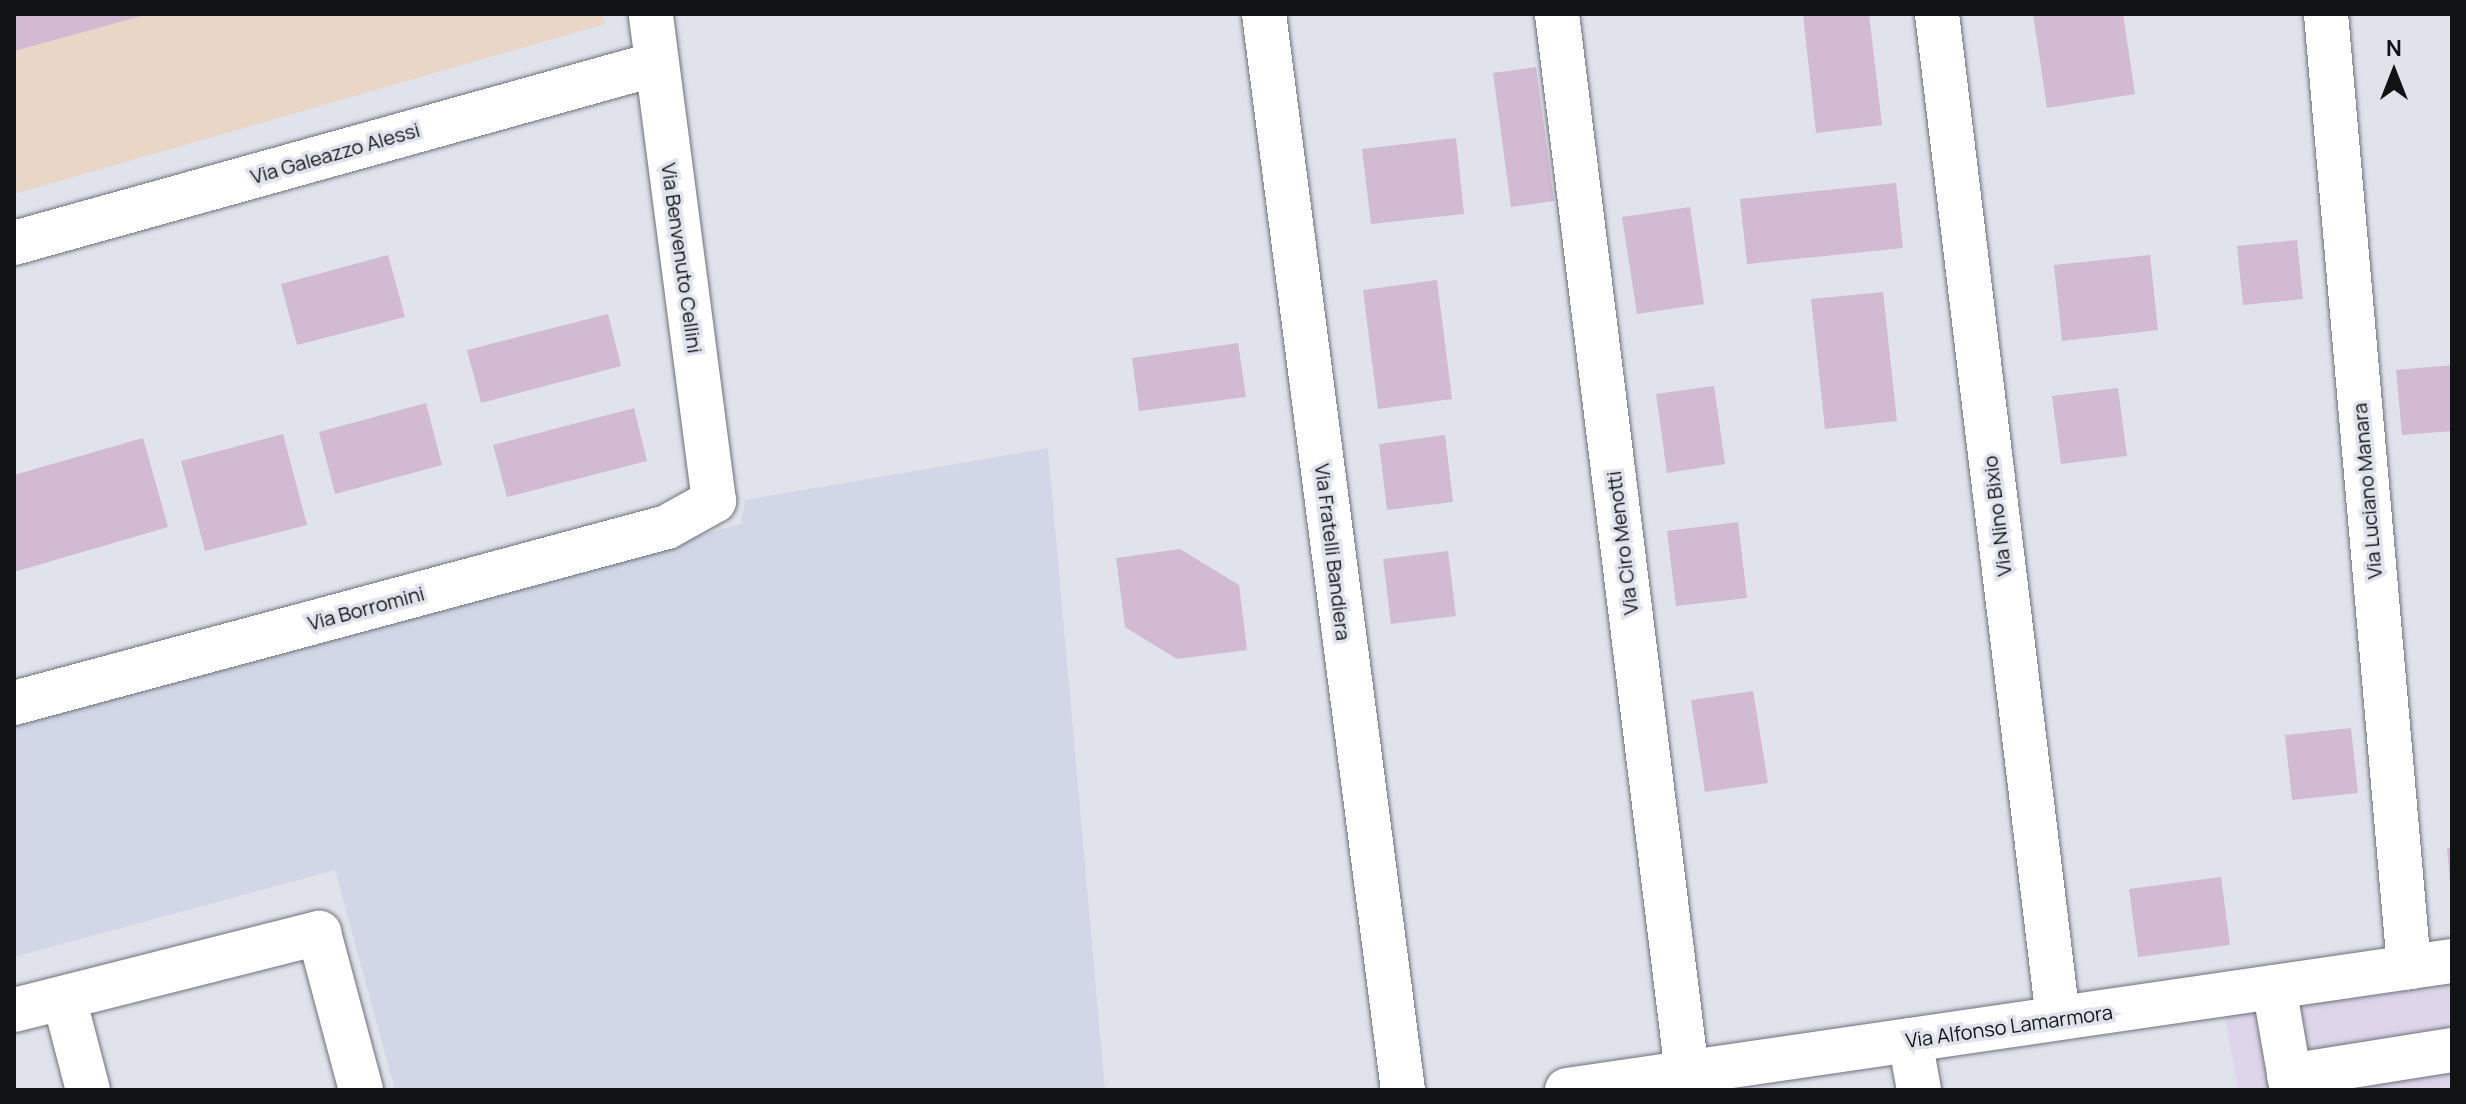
<!DOCTYPE html>
<style>
body{margin:0}
#map{position:relative;width:2466px;height:1104px;overflow:hidden;background:#e0e3ec;font-family:Manrope,sans-serif}
div>[style]{position:absolute}
.commercial>*{inset:0;background:#ded5ea}
.industrial>*{inset:0;background:#e9d6c6}
.built>*{inset:0;background:#d1d7e7}
.building>*{inset:0;background:#d1bad2}
.roads{filter:drop-shadow(0 0 2px #6f727a) drop-shadow(0 0 2px #6f727a)}
.minor>*{height:44px;margin:-22px;padding:0 22px;transform-origin:22px;border-radius:22px;background:#fff}
span{translate:-50% -50%;white-space:nowrap;text-align:center;line-height:1.15;-webkit-text-stroke:7px #e0e3ec;paint-order:stroke}
.street-label{font-size:20px;color:#101214}
.frame{position:absolute;inset:0;border:16px solid #101214;pointer-events:none}
.north{position:absolute;left:2354px;top:32px;width:80px;height:80px;-webkit-text-stroke:6px #e0e3ec;paint-order:stroke;rotate:0deg;font-size:22px;font-weight:700;line-height:32px;text-align:center;color:#101214}
.north::after{content:'';display:block;margin:auto;width:28px;height:36px;background:#101214;clip-path:polygon(50% 0,100% 100%,50% 72%,0 100%)}
</style>
<div id="map">
<div class="commercial">
<div style="clip-path:polygon(2452px 970px,2452px 1090px,2238px 1090px,2223px 1005px)"></div>
</div>
<div class="industrial">
<div style="clip-path:polygon(14px 14px,602px 14px,605px 24px,14px 194px)"></div>
</div>
<div class="built">
<div style="clip-path:polygon(1048px 448px,1105px 1090px,395px 1090px,335px 870px,14px 957px,14px 724px,741px 524px,745px 500px)"></div>
</div>
<div class="building">
<div style="clip-path:polygon(14px 14px,145px 14px,145px 15px,14px 51px)"></div>
<div style="clip-path:polygon(1803px 14px,1869px 14px,1882px 125px,1816px 133px)"></div>
<div style="clip-path:polygon(2033px 14px,2123px 14px,2135px 94px,2047px 108px)"></div>
<div style="clip-path:polygon(1536px 67px,1554px 201px,1511px 207px,1493px 73px)"></div>
<div style="clip-path:polygon(1456px 138px,1464px 214px,1371px 224px,1362px 149px)"></div>
<div style="clip-path:polygon(1896px 183px,1903px 248px,1747px 264px,1740px 199px)"></div>
<div style="clip-path:polygon(1690px 207px,1704px 304px,1637px 314px,1622px 217px)"></div>
<div style="clip-path:polygon(2297px 240px,2303px 299px,2243px 305px,2237px 246px)"></div>
<div style="clip-path:polygon(388px 255px,405px 317px,297px 345px,281px 284px)"></div>
<div style="clip-path:polygon(2150px 255px,2158px 330px,2062px 341px,2054px 265px)"></div>
<div style="clip-path:polygon(1437px 280px,1452px 399px,1378px 409px,1363px 290px)"></div>
<div style="clip-path:polygon(1883px 292px,1897px 421px,1825px 429px,1811px 299px)"></div>
<div style="clip-path:polygon(608px 314px,621px 366px,481px 403px,467px 350px)"></div>
<div style="clip-path:polygon(1238px 343px,1246px 397px,1139px 411px,1132px 358px)"></div>
<div style="clip-path:polygon(2452px 365px,2452px 431px,2402px 435px,2396px 370px)"></div>
<div style="clip-path:polygon(1714px 386px,1725px 464px,1667px 473px,1656px 394px)"></div>
<div style="clip-path:polygon(2118px 388px,2127px 456px,2061px 464px,2052px 396px)"></div>
<div style="clip-path:polygon(426px 403px,442px 465px,335px 494px,319px 432px)"></div>
<div style="clip-path:polygon(634px 408px,647px 461px,507px 497px,493px 445px)"></div>
<div style="clip-path:polygon(283px 434px,307px 525px,205px 551px,181px 461px)"></div>
<div style="clip-path:polygon(1445px 435px,1453px 502px,1387px 510px,1379px 444px)"></div>
<div style="clip-path:polygon(143px 438px,168px 527px,14px 572px,14px 475px)"></div>
<div style="clip-path:polygon(1738px 522px,1747px 598px,1676px 606px,1667px 531px)"></div>
<div style="clip-path:polygon(1180px 549px,1239px 585px,1247px 650px,1177px 659px,1125px 627px,1116px 558px)"></div>
<div style="clip-path:polygon(1448px 551px,1456px 616px,1391px 624px,1383px 559px)"></div>
<div style="clip-path:polygon(1753px 691px,1768px 783px,1705px 792px,1691px 700px)"></div>
<div style="clip-path:polygon(2351px 728px,2358px 793px,2292px 800px,2285px 735px)"></div>
<div style="clip-path:polygon(2447px 848px,2452px 848px,2452px 882px,2450px 882px)"></div>
<div style="clip-path:polygon(2221px 877px,2230px 945px,2138px 957px,2129px 889px)"></div>
</div>
<div class="roads">
<div class="minor">
<div style="left:1264px;top:14px;width:1085px;rotate:82.64deg"></div>
<div style="left:1557px;top:14px;width:1067px;rotate:83deg"></div>
<div style="left:1937px;top:14px;width:1011px;rotate:83.13deg"></div>
<div style="left:2326px;top:14px;width:957px;rotate:85.02deg"></div>
<div style="left:14px;top:243px;width:666px;rotate:-15.58deg"></div>
<div style="left:14px;top:703px;width:676px;rotate:-15.08deg"></div>
<div style="left:667px;top:527px;width:54px;rotate:-29deg"></div>
<div style="left:714px;top:501px;width:491px;rotate:-97.4deg"></div>
<div style="left:2274px;top:987px;width:105px;rotate:80.1deg"></div>
<div style="left:64px;top:998px;width:95px;rotate:75.4deg"></div>
<div style="left:14px;top:1010px;width:315px;rotate:-14.2deg"></div>
<div style="left:319px;top:933px;width:163px;rotate:75deg"></div>
<div style="left:1910px;top:1040px;width:51px;rotate:79.8deg"></div>
<div style="left:2289px;top:1076px;width:165px;rotate:-9.1deg"></div>
<div style="left:1567px;top:1090px;width:894px;rotate:-8.29deg"></div>
</div>
</div>
<div class="street-label">
<span style="left:335px;top:153px;rotate:-16deg">Via Galeazzo Alessi</span>
<span style="left:682px;top:258px;rotate:82deg">Via Benvenuto Cellini</span>
<span style="left:2367px;top:491px;rotate:-95deg">Via Luciano Manara</span>
<span style="left:1997px;top:516px;rotate:-97deg">Via Nino Bixio</span>
<span style="left:1622px;top:543px;rotate:-97deg">Via Ciro Menotti</span>
<span style="left:1333px;top:552px;rotate:83deg">Via Fratelli Bandiera</span>
<span style="left:366px;top:608px;rotate:-15deg">Via Borromini</span>
<span style="left:2009px;top:1026px;rotate:-8deg">Via Alfonso Lamarmora</span>
</div>
<div class="frame"></div>
<div class="north">N</div>
</div>
